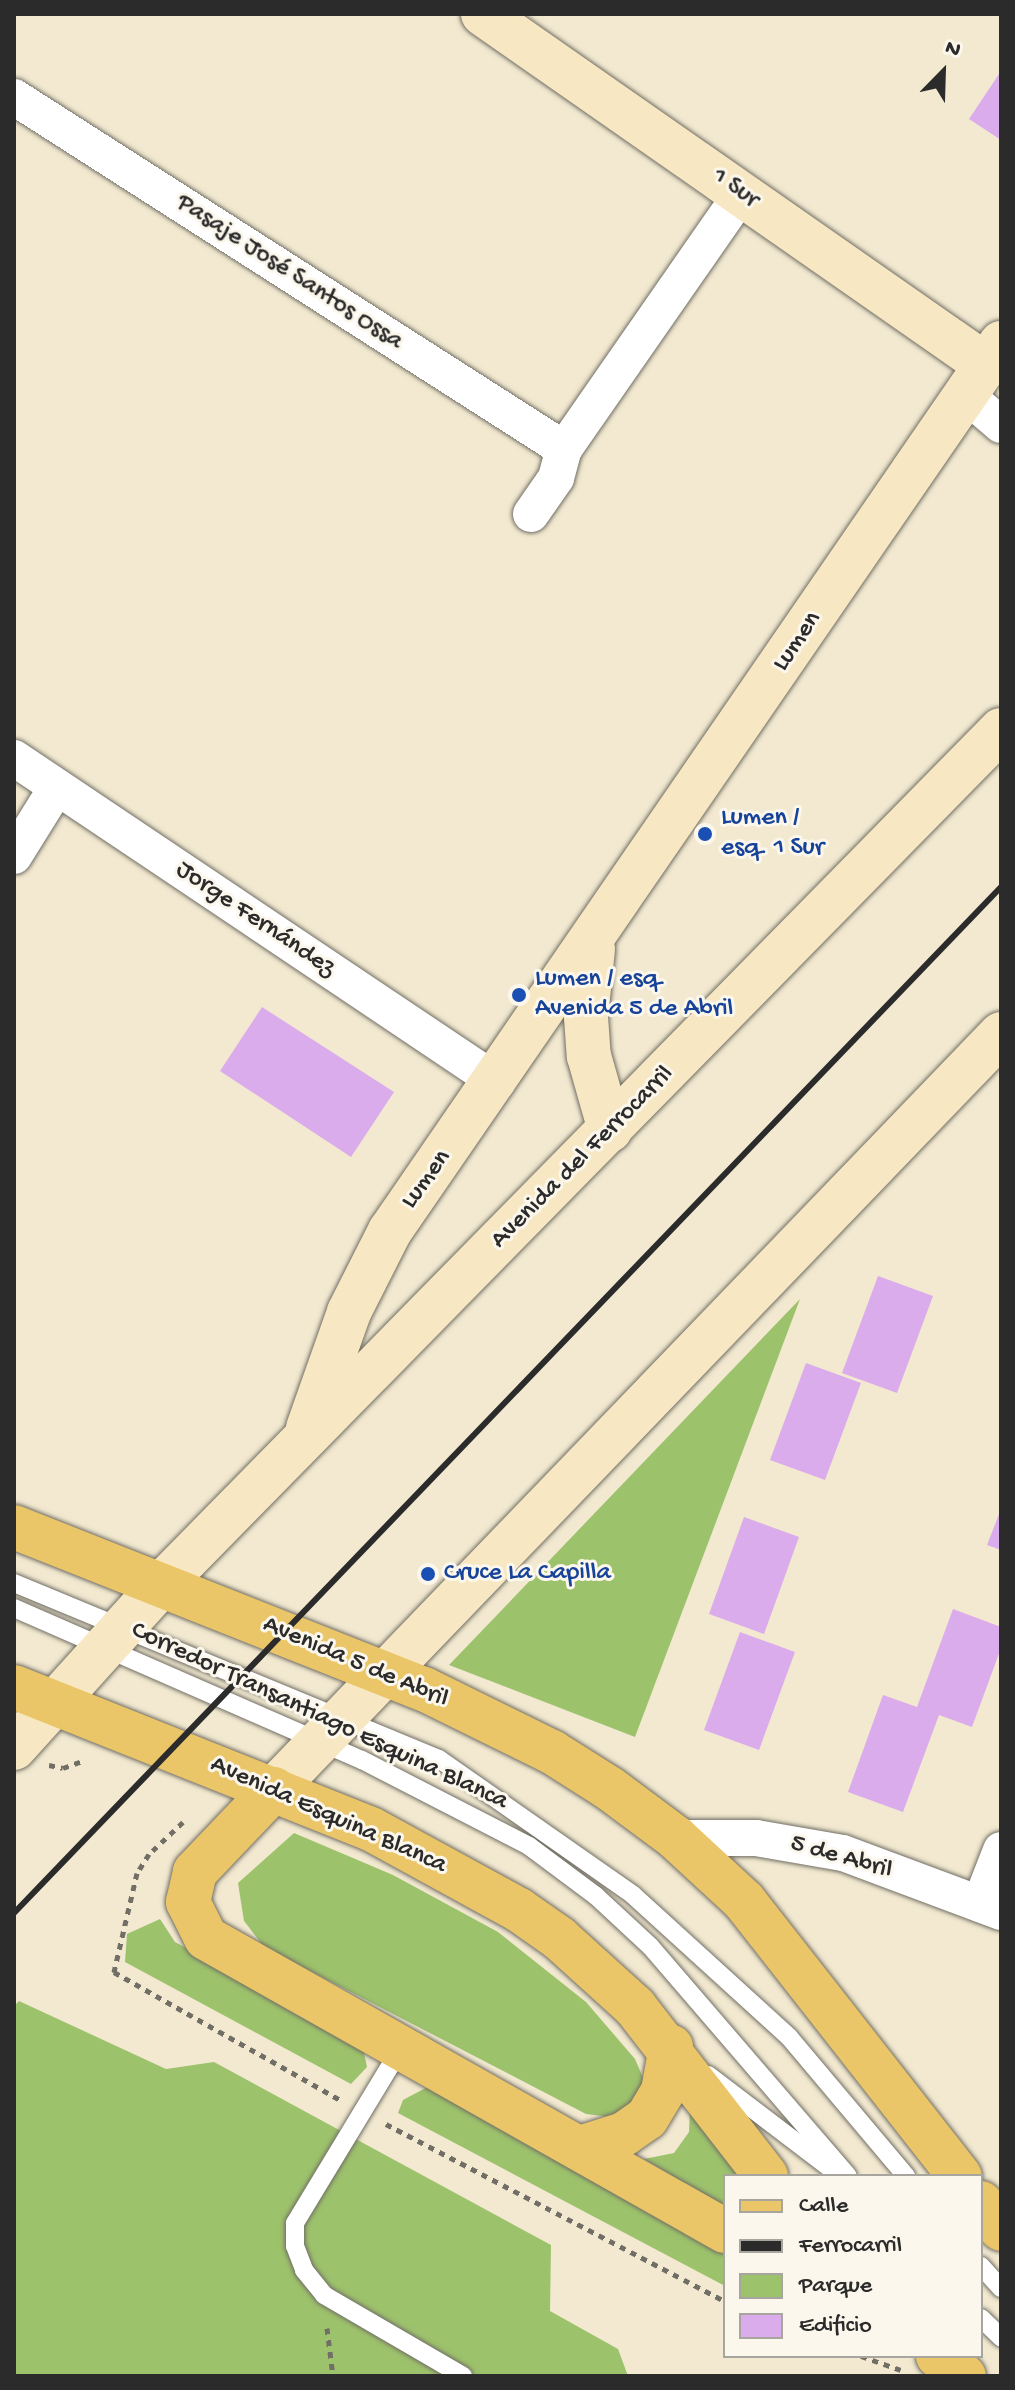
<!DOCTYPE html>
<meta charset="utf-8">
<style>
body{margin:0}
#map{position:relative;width:1015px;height:2390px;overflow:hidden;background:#f2e9d0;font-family:"Gochi Hand",sans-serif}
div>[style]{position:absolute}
.green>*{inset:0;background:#9dc26c}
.building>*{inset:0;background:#daacec}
.path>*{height:5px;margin-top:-2.5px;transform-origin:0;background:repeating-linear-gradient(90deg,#716e65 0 6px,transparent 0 12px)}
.roads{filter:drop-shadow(0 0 2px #716e65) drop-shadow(0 0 2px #716e65)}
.lane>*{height:18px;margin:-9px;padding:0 9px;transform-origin:9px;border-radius:9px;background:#fff}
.street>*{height:36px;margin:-18px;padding:0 18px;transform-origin:18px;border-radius:18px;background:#fff}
.secondary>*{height:44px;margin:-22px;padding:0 22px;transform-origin:22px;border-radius:22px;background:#f7e8c3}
.primary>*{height:44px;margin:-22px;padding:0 22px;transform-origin:22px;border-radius:22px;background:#ebc669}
.rail>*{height:6px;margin:-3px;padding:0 3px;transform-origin:3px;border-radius:3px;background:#2b2b2b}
.dots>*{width:22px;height:22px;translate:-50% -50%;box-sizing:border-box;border:4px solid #fbf7ec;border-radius:50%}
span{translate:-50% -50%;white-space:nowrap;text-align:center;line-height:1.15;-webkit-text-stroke:6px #fbf7ec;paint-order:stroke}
.street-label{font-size:26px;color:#2b2b2b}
.transit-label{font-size:26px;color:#164399}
.left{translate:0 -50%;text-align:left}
.frame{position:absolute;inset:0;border:16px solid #2b2b2b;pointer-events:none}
.legend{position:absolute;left:723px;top:2174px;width:260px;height:184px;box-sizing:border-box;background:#fbf7ec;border:2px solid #a8a59f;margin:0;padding:10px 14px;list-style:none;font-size:24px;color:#2b2b2b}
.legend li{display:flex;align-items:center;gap:16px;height:40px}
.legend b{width:40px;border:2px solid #a8a59f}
.north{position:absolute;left:903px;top:32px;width:80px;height:80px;-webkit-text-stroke:6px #fbf7ec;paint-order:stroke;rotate:23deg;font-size:22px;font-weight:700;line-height:32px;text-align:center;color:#2b2b2b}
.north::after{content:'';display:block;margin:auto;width:28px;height:36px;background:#2b2b2b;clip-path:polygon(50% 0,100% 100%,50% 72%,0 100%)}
</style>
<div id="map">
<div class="green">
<div style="clip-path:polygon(800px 1299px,635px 1737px,449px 1665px)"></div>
<div style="clip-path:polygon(294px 1833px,393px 1875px,498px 1932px,586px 2002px,635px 2059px,647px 2087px,635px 2105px,611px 2117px,586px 2114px,264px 1947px,244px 1921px,238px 1883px)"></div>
<div style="clip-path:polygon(160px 1919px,175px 1942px,362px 2043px,367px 2067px,351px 2084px,125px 1962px,127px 1934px)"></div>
<div style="clip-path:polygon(19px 2001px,166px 2069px,214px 2062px,551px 2245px,550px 2311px,618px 2349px,628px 2376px,14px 2376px,14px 2006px)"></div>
<div style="clip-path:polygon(433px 2084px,725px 2242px,725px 2286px,398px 2113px,403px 2100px)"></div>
<div style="clip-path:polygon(690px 2108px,743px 2176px,725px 2176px,725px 2208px,644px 2159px,674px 2153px,689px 2132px)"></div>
</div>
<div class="building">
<div style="clip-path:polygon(1001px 71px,1001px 140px,969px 119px)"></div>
<div style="clip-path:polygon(262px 1007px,394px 1092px,351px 1157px,220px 1071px)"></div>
<div style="clip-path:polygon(878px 1276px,933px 1296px,897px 1393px,842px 1373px)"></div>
<div style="clip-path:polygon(806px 1363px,861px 1383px,825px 1480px,770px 1460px)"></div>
<div style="clip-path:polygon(1001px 1509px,1001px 1550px,987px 1545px)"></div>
<div style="clip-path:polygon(744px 1517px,799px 1537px,764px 1634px,709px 1614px)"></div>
<div style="clip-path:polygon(953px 1609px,1001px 1627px,1001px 1648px,972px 1727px,939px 1715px,903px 1812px,848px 1792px,883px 1695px,917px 1707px)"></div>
<div style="clip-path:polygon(740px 1632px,795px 1652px,759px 1750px,704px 1730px)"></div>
</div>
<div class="path">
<div style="left:49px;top:1765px;width:14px;rotate:12deg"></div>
<div style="left:63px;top:1768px;width:23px;rotate:-20deg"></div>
<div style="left:183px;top:1822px;width:47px;rotate:136.7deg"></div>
<div style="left:149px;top:1854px;width:22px;rotate:122deg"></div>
<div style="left:137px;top:1873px;width:102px;rotate:103.1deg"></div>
<div style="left:114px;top:1972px;width:262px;rotate:29.5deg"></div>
<div style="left:386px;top:2124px;width:382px;rotate:27.6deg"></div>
<div style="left:327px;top:2328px;width:48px;rotate:82.9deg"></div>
<div style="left:861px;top:2356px;width:42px;rotate:19.3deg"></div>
</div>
<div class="roads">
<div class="lane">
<div style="left:14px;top:1583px;width:460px;rotate:22.5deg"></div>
<div style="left:439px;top:1759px;width:237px;rotate:35deg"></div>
<div style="left:633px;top:1895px;width:211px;rotate:42.3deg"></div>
<div style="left:789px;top:2037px;width:182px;rotate:49.9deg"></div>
<div style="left:14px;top:1608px;width:380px;rotate:23.6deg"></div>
<div style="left:362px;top:1760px;width:188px;rotate:27.2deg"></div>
<div style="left:529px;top:1846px;width:84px;rotate:36.7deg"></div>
<div style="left:596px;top:1896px;width:74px;rotate:42.8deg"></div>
<div style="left:650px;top:1946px;width:303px;rotate:49.3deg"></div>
<div style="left:401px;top:2048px;width:205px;rotate:121.2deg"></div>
<div style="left:295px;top:2223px;width:23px;rotate:90deg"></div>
<div style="left:295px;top:2246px;width:26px;rotate:69deg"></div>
<div style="left:304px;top:2270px;width:32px;rotate:51deg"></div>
<div style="left:324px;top:2295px;width:161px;rotate:30.2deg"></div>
<div style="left:708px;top:2075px;width:158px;rotate:37.3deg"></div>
<div style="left:981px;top:2266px;width:30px;rotate:48deg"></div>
<div style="left:981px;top:2318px;width:28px;rotate:44deg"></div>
</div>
<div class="street">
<div style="left:14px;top:97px;width:653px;rotate:32.62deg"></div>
<div style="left:966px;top:395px;width:46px;rotate:40.6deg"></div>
<div style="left:531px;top:514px;width:44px;rotate:-55.2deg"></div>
<div style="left:556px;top:478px;width:30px;rotate:-75deg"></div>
<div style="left:564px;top:449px;width:310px;rotate:-55.2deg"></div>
<div style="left:14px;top:758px;width:582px;rotate:33.85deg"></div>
<div style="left:14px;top:856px;width:81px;rotate:-58.1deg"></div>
<div style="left:676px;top:1838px;width:80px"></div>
<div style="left:756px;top:1838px;width:88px;rotate:9.8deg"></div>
<div style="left:843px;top:1853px;width:169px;rotate:20.5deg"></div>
<div style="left:980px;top:1904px;width:58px;rotate:-68.7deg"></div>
</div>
<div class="secondary">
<div style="left:483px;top:14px;width:613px;rotate:34.91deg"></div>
<div style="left:593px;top:949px;width:68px;rotate:95.9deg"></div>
<div style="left:586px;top:1017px;width:39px;rotate:86deg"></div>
<div style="left:589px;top:1056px;width:77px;rotate:74.2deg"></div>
<div style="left:308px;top:1428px;width:123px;rotate:-70.5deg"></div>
<div style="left:349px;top:1312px;width:91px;rotate:-63.2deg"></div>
<div style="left:390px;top:1231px;width:1078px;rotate:-55.47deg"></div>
<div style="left:14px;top:1748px;width:221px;rotate:-47.9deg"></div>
<div style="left:162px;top:1584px;width:1197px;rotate:-45.51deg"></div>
<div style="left:274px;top:1789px;width:1048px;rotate:-46.08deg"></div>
</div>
<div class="primary">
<div style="left:14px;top:1527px;width:441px;rotate:21.6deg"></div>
<div style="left:424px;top:1689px;width:143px;rotate:26.2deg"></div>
<div style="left:552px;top:1752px;width:67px;rotate:32.3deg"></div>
<div style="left:609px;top:1788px;width:84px;rotate:36.7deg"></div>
<div style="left:676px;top:1838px;width:93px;rotate:42.8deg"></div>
<div style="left:744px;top:1901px;width:350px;rotate:51.9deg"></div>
<div style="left:14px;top:1687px;width:384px;rotate:21.7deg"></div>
<div style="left:371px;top:1829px;width:169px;rotate:28.7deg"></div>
<div style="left:519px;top:1910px;width:49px;rotate:35deg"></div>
<div style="left:559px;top:1938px;width:103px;rotate:42.2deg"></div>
<div style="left:635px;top:2007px;width:214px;rotate:52.2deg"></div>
<div style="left:274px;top:1789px;width:115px;rotate:133.6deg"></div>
<div style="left:195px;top:1872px;width:31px;rotate:103deg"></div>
<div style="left:188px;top:1902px;width:40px;rotate:63.4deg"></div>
<div style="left:206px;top:1938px;width:596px;rotate:29.45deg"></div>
<div style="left:583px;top:2147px;width:43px;rotate:-17.6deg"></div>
<div style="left:624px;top:2134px;width:28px;rotate:-35deg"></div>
<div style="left:647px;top:2118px;width:31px;rotate:-59deg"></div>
<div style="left:663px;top:2091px;width:45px;rotate:-79.7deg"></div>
<div style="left:981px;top:2203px;width:33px;rotate:52deg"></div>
<div style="left:938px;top:2356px;width:33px;rotate:38deg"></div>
</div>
</div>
<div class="rail">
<div style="left:14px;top:1913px;width:1424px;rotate:-46.11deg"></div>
</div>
<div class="dots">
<div style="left:705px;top:834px;background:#1a4fb4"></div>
<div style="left:519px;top:995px;background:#1a4fb4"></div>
<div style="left:428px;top:1574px;background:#1a4fb4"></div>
</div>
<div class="street-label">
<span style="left:735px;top:189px;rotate:35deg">1 Sur</span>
<span style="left:289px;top:273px;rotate:33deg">Pasaje José Santos Ossa</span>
<span style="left:798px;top:642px;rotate:-56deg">Lumen</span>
<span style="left:255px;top:920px;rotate:34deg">Jorge Fernández</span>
<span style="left:583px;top:1158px;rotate:-45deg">Avenida del Ferrocarril</span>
<span style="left:427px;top:1180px;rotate:-54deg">Lumen</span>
<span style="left:355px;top:1663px;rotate:23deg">Avenida 5 de Abril</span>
<span style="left:319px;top:1717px;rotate:25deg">Corredor Transantiago Esquina Blanca</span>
<span style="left:328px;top:1816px;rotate:24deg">Avenida Esquina Blanca</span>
<span style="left:841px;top:1858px;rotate:16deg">5 de Abril</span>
</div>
<div class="transit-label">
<span class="left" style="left:721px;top:834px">Lumen /<br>esq. 1 Sur</span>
<span class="left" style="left:535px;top:995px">Lumen / esq.<br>Avenida 5 de Abril</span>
<span class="left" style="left:444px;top:1574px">Cruce La Capilla</span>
</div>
<div class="frame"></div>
<ul class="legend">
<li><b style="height:10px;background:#ebc669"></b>Calle</li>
<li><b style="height:10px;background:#2b2b2b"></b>Ferrocarril</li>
<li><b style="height:22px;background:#9dc26c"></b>Parque</li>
<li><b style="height:22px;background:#daacec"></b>Edificio</li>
</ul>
<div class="north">N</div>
</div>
